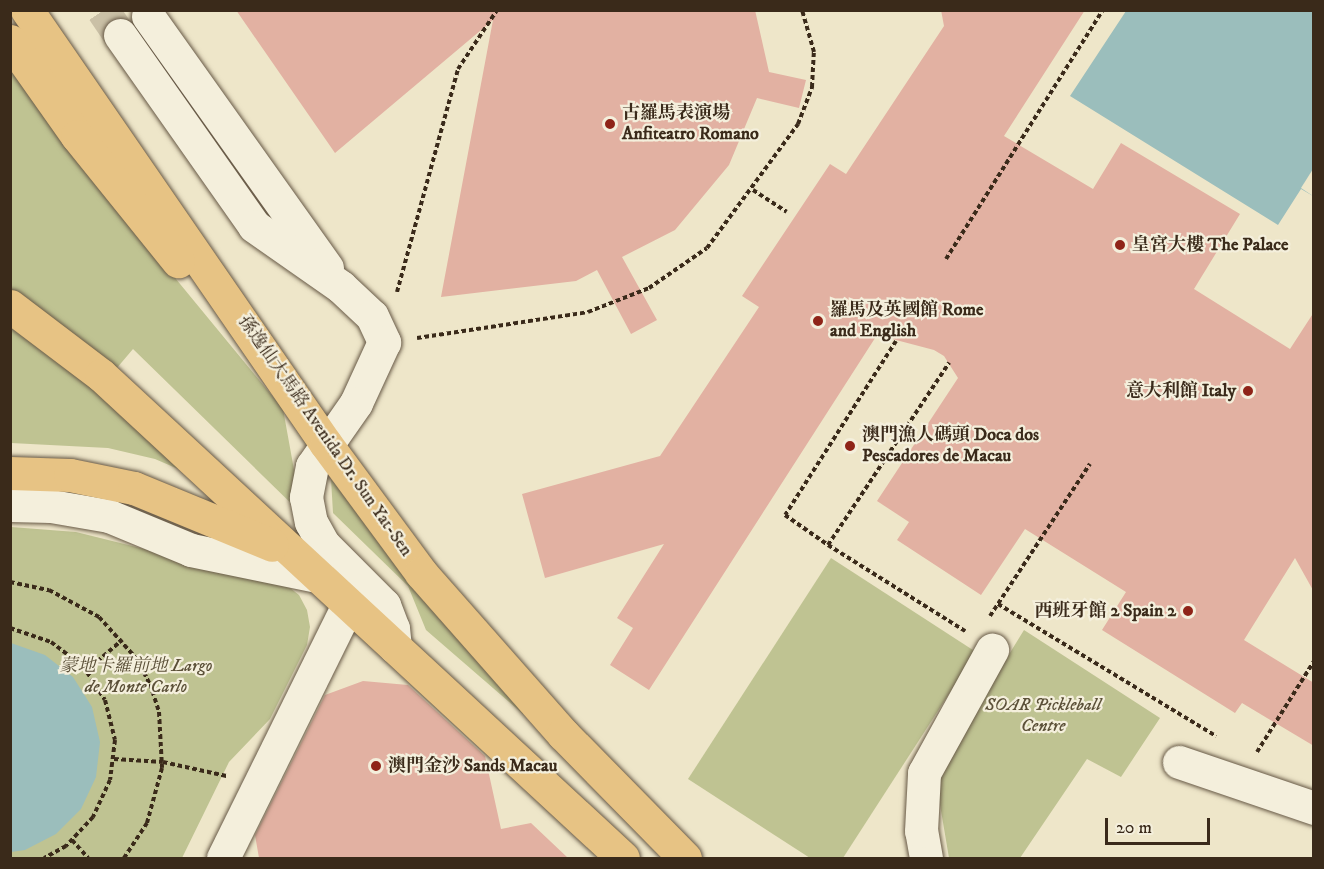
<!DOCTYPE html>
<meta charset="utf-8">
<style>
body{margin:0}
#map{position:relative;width:1324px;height:869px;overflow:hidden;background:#eee6c9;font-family:"IM FELL DW Pica","Noto Serif SC",serif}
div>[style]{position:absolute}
.green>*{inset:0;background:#bfc392}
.water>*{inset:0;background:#9bbebc}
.pier>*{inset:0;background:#eee6c9}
.building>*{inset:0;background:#e2b1a2}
.minor-tunnel>*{height:33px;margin-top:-16.5px;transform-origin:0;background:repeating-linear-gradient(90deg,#cac0a6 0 33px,transparent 0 49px)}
.path>*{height:4px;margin-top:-2px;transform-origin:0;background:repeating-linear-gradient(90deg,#3a2a1a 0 4.5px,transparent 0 7.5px)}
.roads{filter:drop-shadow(0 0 2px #675946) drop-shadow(0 0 2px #675946)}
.minor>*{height:33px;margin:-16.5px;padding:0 16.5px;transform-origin:16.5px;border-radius:16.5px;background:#f4efdc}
.major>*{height:33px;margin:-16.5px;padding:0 16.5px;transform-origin:16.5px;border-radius:16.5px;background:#e7c384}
.dots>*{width:16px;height:16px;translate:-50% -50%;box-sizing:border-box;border:3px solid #f4efdc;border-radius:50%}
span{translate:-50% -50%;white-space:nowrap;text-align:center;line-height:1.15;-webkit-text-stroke:4.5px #f4efdc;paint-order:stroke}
.poi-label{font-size:18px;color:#3a2a1a;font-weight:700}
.left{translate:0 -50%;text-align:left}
.right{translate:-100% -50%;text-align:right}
.street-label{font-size:18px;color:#3a2a1a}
.park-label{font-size:18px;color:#5b5038;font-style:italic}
.frame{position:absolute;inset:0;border:12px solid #3a2a1a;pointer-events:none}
.scale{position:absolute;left:1105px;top:818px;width:105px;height:27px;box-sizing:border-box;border:3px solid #3a2a1a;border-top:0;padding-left:8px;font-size:18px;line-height:21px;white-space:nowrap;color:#3a2a1a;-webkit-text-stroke:4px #f4efdc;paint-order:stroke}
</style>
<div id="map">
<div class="green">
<div style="clip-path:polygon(10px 64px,64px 143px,283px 409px,302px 514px,133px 349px,105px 382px,213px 484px,155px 459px,108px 448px,11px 443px)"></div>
<div style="clip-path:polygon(331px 479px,537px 699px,523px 714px,426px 630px,408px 586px,333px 513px)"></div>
<div style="clip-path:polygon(11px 527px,76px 532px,285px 584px,299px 595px,307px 610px,310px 627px,307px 645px,270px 719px,229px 762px,182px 858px,11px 858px)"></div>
<div style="clip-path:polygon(831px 558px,976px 652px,843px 858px,810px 858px,688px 779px)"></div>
<div style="clip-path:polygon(1024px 630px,1160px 718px,1121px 777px,1087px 759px,1020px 858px,949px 858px,935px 775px)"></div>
</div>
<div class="water">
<div style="clip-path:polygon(1126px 11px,1313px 11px,1313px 196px,1301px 189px,1278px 225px,1070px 96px)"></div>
<div style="clip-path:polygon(11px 643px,45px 655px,73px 677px,92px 707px,100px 742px,96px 777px,81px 809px,56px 834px,25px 850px,11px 852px)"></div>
</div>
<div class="pier">
<div style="clip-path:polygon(1313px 169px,1313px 196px,1301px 188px)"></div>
</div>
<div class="building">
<div style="clip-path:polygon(236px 10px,755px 10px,769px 72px,806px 80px,799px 108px,757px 98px,729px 165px,675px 230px,622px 257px,657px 320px,631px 334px,597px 270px,576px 281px,441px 297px,493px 20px,335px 153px)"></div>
<div style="clip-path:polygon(941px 10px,1085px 10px,1004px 136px,1093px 189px,1121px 143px,1240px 214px,1194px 289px,1290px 349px,1314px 312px,1314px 592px,1295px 558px,1244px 640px,1314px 683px,1314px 746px,1242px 703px,1235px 713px,1102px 630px,1126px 592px,1025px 529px,981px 595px,897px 540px,909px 522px,877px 501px,958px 378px,944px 356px,934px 350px,877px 335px,649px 690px,610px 665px,633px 628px,617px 618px,664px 544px,545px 578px,522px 494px,660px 456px,759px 307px,742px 296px,830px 164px,846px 174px,944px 26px)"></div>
<div style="clip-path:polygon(363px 681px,408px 685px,485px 756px,501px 829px,531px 823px,568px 858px,259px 858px,255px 835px,325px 695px)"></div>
</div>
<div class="minor-tunnel">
<div style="left:103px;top:10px;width:30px;rotate:56deg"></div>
</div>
<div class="path">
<div style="left:753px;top:190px;width:40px;rotate:32.9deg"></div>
<div style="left:946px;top:259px;width:294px;rotate:-57.8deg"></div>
<div style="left:397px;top:292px;width:231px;rotate:-74.7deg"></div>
<div style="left:458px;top:69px;width:71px;rotate:-56.5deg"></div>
<div style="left:417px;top:338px;width:173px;rotate:-8.6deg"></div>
<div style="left:588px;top:312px;width:66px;rotate:-21.5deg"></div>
<div style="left:649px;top:288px;width:70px;rotate:-34.6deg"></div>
<div style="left:707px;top:248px;width:154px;rotate:-53.7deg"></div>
<div style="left:798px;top:124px;width:40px;rotate:-69deg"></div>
<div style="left:812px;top:87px;width:35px;rotate:-87deg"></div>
<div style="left:814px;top:52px;width:44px;rotate:-105.9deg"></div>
<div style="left:896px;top:341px;width:206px;rotate:122.5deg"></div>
<div style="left:785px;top:515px;width:52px;rotate:34.9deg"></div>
<div style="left:828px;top:545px;width:219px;rotate:-56.4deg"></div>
<div style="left:828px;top:545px;width:162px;rotate:32.1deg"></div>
<div style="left:10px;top:582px;width:40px;rotate:12deg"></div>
<div style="left:49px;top:590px;width:57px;rotate:28.4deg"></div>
<div style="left:99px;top:617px;width:57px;rotate:47.9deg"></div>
<div style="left:137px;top:659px;width:28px;rotate:63deg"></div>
<div style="left:150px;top:684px;width:29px;rotate:72deg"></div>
<div style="left:159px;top:712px;width:56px;rotate:86.9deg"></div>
<div style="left:162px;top:768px;width:57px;rotate:105.3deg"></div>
<div style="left:147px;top:823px;width:42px;rotate:123.3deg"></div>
<div style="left:998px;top:604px;width:255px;rotate:31.2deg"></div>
<div style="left:990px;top:616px;width:182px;rotate:-56.7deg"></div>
<div style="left:10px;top:628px;width:43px;rotate:18.9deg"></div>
<div style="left:51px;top:642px;width:40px;rotate:37deg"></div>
<div style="left:83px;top:666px;width:40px;rotate:57.1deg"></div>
<div style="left:105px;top:700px;width:41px;rotate:76deg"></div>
<div style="left:115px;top:740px;width:40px;rotate:97.1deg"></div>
<div style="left:110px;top:780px;width:41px;rotate:114.7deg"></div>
<div style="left:93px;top:817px;width:40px;rotate:133deg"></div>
<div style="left:66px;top:846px;width:25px;rotate:151deg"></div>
<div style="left:86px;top:671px;width:48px;rotate:-40.7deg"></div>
<div style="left:1257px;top:752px;width:107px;rotate:-57.9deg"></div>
<div style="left:114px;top:759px;width:49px;rotate:3.5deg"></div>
<div style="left:163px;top:762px;width:65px;rotate:12.5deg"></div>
<div style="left:72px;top:840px;width:24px;rotate:48deg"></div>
</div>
<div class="roads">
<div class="minor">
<div style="left:148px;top:16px;width:309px;rotate:54.6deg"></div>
<div style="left:120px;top:35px;width:233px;rotate:54.9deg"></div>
<div style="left:254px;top:226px;width:106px;rotate:35deg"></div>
<div style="left:341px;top:287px;width:42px;rotate:43.1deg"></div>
<div style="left:372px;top:316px;width:29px;rotate:65deg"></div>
<div style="left:384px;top:342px;width:67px;rotate:114.7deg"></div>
<div style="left:356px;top:403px;width:77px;rotate:124.9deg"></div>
<div style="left:312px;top:466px;width:32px;rotate:101deg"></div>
<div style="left:306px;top:497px;width:25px;rotate:79deg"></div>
<div style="left:311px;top:522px;width:26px;rotate:61deg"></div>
<div style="left:324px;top:545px;width:85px;rotate:45deg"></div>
<div style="left:384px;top:605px;width:25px;rotate:69deg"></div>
<div style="left:393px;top:628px;width:19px;rotate:84deg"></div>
<div style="left:10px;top:505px;width:41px;rotate:1.4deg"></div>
<div style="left:51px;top:506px;width:59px;rotate:9.8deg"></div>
<div style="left:109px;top:516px;width:89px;rotate:22.5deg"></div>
<div style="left:191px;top:550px;width:129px;rotate:11.7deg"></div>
<div style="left:1179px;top:762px;width:143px;rotate:18.8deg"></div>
<div style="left:223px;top:858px;width:282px;rotate:-63.7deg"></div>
<div style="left:926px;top:858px;width:27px;rotate:-100deg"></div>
<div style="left:921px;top:831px;width:58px;rotate:-87deg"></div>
<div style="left:924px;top:773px;width:141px;rotate:-61.1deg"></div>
</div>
<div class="major">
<div style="left:27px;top:10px;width:527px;rotate:55.44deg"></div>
<div style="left:326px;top:444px;width:160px;rotate:53.6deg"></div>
<div style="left:421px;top:573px;width:215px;rotate:48.6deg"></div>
<div style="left:563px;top:734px;width:174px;rotate:45.5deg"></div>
<div style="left:10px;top:41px;width:116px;rotate:54.8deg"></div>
<div style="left:77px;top:136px;width:161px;rotate:51.1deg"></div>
<div style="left:10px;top:306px;width:114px;rotate:37.2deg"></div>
<div style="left:101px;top:375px;width:711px;rotate:42.78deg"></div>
<div style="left:10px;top:473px;width:60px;rotate:1.9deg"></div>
<div style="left:70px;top:475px;width:65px;rotate:11.5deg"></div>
<div style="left:134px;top:488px;width:149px;rotate:22.4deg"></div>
</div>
</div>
<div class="dots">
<div style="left:610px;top:124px;background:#8f2418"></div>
<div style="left:1120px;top:245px;background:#8f2418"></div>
<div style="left:818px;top:321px;background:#8f2418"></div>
<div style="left:1248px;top:391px;background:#8f2418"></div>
<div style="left:850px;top:446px;background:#8f2418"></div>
<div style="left:1188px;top:611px;background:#8f2418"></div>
<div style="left:376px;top:766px;background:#8f2418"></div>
</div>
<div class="poi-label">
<span class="left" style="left:622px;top:124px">古羅馬表演場<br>Anfiteatro Romano</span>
<span class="left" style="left:1132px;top:245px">皇宮大樓 The Palace</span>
<span class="left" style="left:830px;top:321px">羅馬及英國館 Rome<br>and English</span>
<span class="right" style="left:1236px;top:391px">意大利館 Italy</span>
<span class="left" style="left:862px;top:446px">澳門漁人碼頭 Doca dos<br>Pescadores de Macau</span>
<span class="right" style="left:1176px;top:611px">西班牙館 2 Spain 2</span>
<span class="left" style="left:388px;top:766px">澳門金沙 Sands Macau</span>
</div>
<div class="street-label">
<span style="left:325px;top:436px;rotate:55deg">孫逸仙大馬路 Avenida Dr. Sun Yat-Sen</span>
</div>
<div class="park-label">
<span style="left:136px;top:677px">蒙地卡羅前地 Largo<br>de Monte Carlo</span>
<span style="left:1043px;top:716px">SOAR Pickleball<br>Centre</span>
</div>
<div class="frame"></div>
<div class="scale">20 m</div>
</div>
